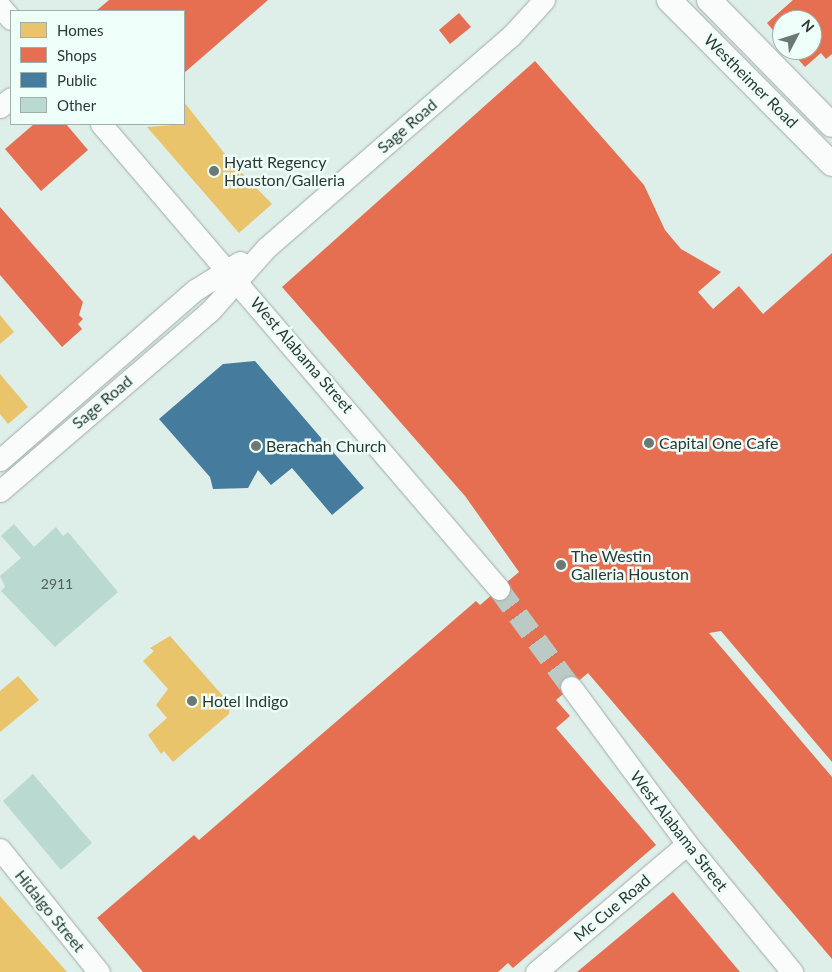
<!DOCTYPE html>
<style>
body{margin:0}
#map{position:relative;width:832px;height:972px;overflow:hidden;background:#deeee9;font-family:Lato,sans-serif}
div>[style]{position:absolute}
.homes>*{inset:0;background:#e9c46a}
.shops>*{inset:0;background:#e76f51}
.public>*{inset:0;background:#457b9d}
.building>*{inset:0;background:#bad9d1}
.secondary-tunnel>*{height:21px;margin-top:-10.5px;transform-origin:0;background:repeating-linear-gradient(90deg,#bbcac5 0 21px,transparent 0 32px)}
.roads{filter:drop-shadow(0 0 1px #9faba8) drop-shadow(0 0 1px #9faba8)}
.secondary>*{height:21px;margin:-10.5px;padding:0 10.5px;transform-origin:10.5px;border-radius:10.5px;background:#fafcfc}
.primary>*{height:24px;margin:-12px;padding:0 12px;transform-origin:12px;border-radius:12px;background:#fafcfc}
.dots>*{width:14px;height:14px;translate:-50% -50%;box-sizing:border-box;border:2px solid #eefff9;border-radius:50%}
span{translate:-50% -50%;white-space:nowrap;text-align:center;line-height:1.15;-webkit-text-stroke:5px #eefff9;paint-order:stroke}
.number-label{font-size:14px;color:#50605c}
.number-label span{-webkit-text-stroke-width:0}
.street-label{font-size:16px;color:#2d3835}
.poi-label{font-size:16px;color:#2d3835}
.left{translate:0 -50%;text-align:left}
.legend{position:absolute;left:10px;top:10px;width:175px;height:115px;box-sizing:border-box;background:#eefff9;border:1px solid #a1afab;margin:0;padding:6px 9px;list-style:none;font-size:15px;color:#2d3835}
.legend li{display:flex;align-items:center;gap:10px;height:25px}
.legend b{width:25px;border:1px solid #a1afab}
.north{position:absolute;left:772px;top:10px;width:50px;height:50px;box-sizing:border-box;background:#eefff9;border:1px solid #a1afab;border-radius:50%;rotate:50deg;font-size:14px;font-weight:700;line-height:20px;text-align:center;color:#2d3835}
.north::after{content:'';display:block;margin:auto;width:18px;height:22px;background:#6b7874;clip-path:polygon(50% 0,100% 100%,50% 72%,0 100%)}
</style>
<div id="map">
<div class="homes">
<div style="clip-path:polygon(184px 102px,232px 163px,272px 204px,239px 233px,147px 127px,184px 124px)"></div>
<div style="clip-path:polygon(0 315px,14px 332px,0 344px)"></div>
<div style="clip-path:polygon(0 374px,28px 407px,8px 424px,0 414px)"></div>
<div style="clip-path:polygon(170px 636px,230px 704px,229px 714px,173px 762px,164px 751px,161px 754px,148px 735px,167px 718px,156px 705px,168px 689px,143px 661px,154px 651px,150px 648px)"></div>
<div style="clip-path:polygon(18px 676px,39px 700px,0 732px,0 691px)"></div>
<div style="clip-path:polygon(0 896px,67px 972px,0 972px)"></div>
</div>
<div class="shops">
<div style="clip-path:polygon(109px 0,268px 0,184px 73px,184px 11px,96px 11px)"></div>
<div style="clip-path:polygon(793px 0,832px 0,832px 54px,826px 59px,821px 53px,805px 67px,790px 50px,812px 50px,812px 20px,782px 20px,782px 41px,767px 23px)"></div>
<div style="clip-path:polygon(459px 13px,471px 27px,450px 44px,439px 30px)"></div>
<div style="clip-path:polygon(535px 61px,644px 185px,665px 230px,681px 249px,721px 272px,698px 292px,713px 309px,739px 286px,763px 314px,832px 253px,832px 762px,721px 631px,709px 633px,832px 777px,832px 959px,588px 673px,556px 700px,570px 716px,556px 728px,656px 845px,513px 968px,508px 963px,498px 972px,143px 972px,97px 918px,194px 835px,199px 840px,476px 601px,480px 605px,519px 572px,465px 496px,282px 287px)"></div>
<div style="clip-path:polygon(34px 124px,66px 124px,88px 150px,41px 191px,5px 149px)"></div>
<div style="clip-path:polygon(0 207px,83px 302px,79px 315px,83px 319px,78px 324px,82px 329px,62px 347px,0 275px)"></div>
<div style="clip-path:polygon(673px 892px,740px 972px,577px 972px)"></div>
</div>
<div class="public">
<div style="clip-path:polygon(255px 361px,364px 488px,332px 515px,292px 468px,271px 485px,258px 470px,248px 488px,213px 489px,210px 477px,159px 419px,223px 364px)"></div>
</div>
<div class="building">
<div style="clip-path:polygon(14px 524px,34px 547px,56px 527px,63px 536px,68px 532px,118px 592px,55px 647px,1px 591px,5px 587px,0 576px,21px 558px,1px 536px)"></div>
<div style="clip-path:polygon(33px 774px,92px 843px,61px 870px,3px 801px)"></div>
</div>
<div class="secondary-tunnel">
<div style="left:499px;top:589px;width:122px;rotate:53.7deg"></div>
</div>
<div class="roads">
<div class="secondary">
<div style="left:0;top:6px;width:17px;rotate:50deg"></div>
<div style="left:0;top:107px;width:14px;rotate:-39deg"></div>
<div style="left:101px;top:124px;width:612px;rotate:49.44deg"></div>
<div style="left:0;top:460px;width:259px;rotate:-41.1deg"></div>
<div style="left:195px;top:290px;width:53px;rotate:-31.9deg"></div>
<div style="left:0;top:491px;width:278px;rotate:-40.6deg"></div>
<div style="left:211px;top:310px;width:83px;rotate:-48.4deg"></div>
<div style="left:266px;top:248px;width:324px;rotate:-40.9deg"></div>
<div style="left:511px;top:36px;width:49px;rotate:-47.5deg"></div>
<div style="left:571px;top:687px;width:195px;rotate:53.5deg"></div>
<div style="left:687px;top:844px;width:166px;rotate:50.6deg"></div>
<div style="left:0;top:849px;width:158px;rotate:51.2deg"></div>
<div style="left:536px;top:972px;width:198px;rotate:-40.3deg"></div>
</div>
<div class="primary">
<div style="left:669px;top:0;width:231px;rotate:45.2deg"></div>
<div style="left:709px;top:0;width:175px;rotate:45.5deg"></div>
</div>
</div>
<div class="dots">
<div style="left:214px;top:171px;background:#6b7874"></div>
<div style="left:649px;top:443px;background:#6b7874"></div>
<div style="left:256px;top:446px;background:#6b7874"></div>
<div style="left:561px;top:565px;background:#6b7874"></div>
<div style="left:192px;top:701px;background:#6b7874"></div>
</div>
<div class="number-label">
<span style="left:57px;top:584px">2911</span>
</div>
<div class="street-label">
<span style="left:751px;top:81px;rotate:45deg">Westheimer Road</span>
<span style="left:407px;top:126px;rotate:-41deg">Sage Road</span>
<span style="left:302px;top:355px;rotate:49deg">West Alabama Street</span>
<span style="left:102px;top:402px;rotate:-40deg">Sage Road</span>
<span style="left:679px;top:831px;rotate:52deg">West Alabama Street</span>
<span style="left:612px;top:908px;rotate:-40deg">Mc Cue Road</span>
<span style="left:50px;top:911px;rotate:51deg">Hidalgo Street</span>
</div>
<div class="poi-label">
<span class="left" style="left:224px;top:171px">Hyatt Regency<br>Houston/Galleria</span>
<span class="left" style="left:659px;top:443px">Capital One Cafe</span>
<span class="left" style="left:266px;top:446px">Berachah Church</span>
<span class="left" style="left:571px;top:565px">The Westin<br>Galleria Houston</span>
<span class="left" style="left:202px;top:701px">Hotel Indigo</span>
</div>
<ul class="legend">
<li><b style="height:14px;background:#e9c46a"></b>Homes</li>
<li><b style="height:14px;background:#e76f51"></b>Shops</li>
<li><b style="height:14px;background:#457b9d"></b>Public</li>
<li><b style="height:14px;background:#bad9d1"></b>Other</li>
</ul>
<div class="north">N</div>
</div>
